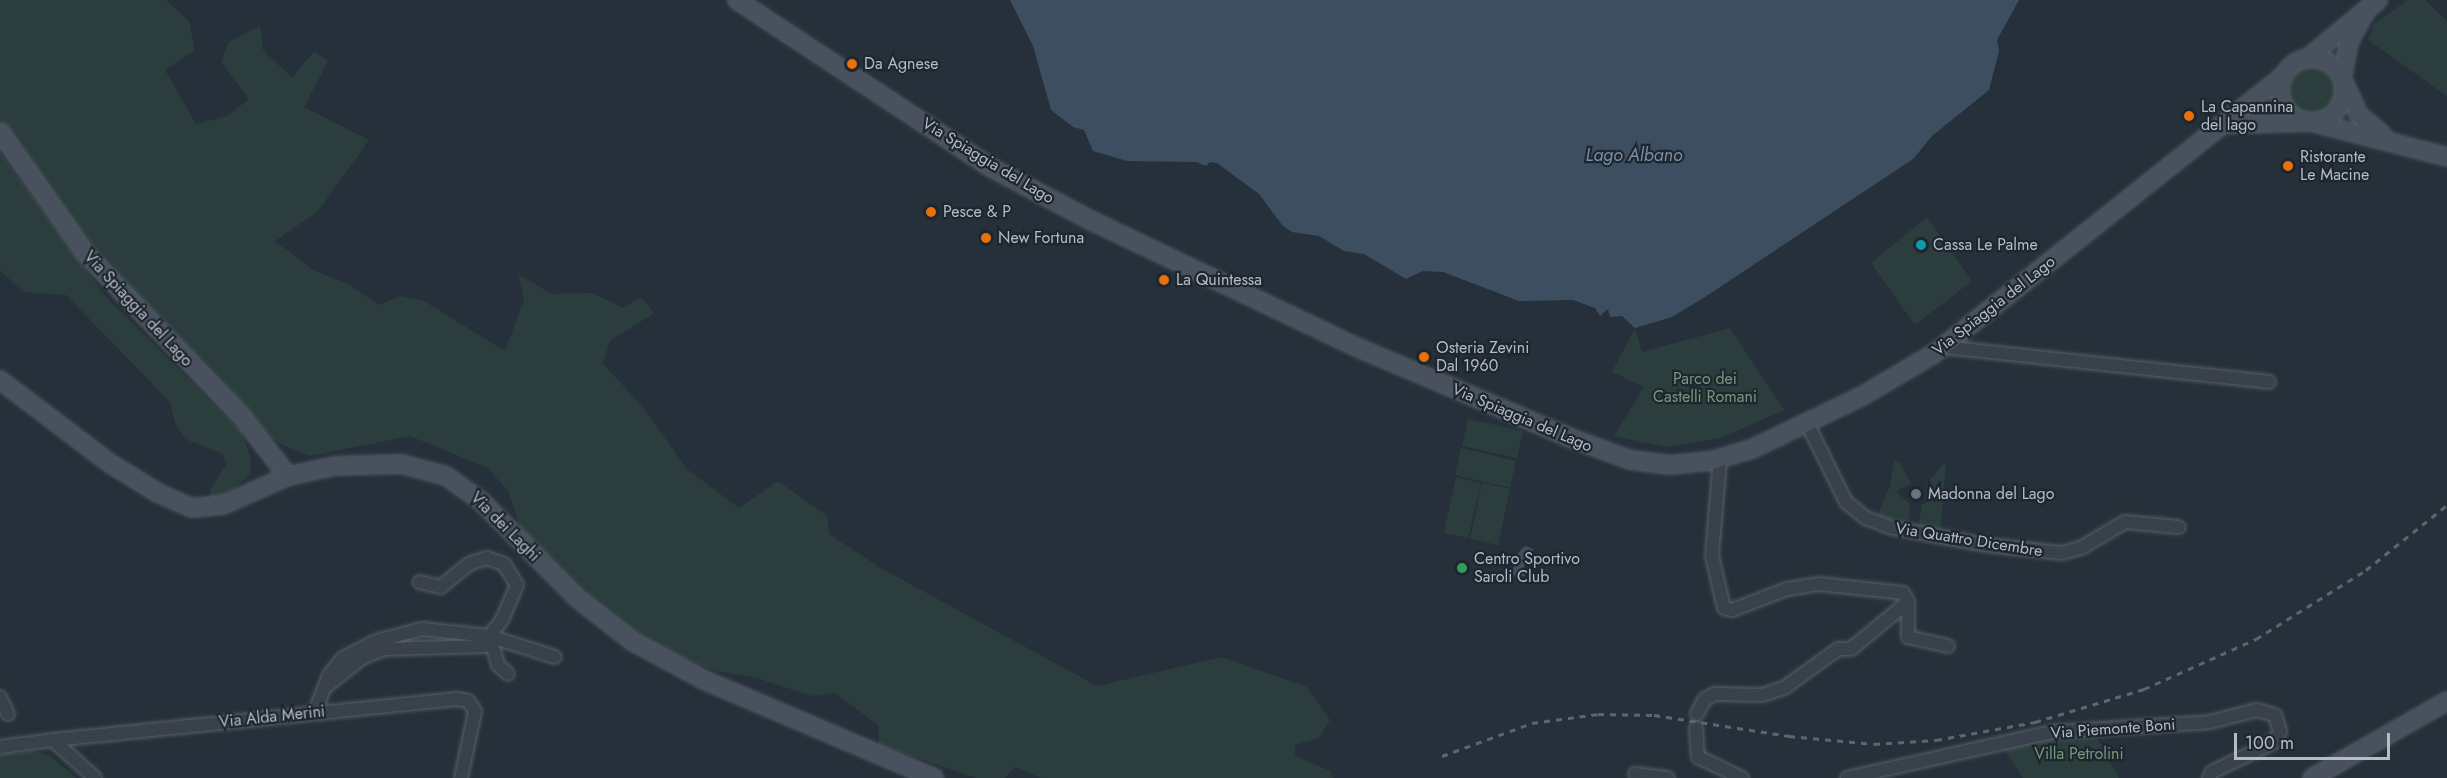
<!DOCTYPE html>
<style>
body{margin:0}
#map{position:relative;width:2447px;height:778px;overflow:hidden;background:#26303a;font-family:Jost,sans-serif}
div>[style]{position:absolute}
.green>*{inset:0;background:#2b3e3d}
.round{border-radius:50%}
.water>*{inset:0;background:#3d4e61}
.roads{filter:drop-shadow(0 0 2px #575f68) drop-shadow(0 0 2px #575f68)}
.street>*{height:12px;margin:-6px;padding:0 6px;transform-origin:6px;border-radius:6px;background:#39414b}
.secondary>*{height:16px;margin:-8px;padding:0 8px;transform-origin:8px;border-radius:8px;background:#48515d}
.secondary>.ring{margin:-8px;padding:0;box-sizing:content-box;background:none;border:16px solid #48515d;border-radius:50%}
.rail>*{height:3px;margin-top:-1.5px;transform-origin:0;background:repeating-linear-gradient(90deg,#5c6671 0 6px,transparent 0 12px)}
.dots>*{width:16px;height:16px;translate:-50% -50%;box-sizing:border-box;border:3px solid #1e262f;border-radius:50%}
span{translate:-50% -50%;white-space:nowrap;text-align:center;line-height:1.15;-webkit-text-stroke:4.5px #1e262f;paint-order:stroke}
.poi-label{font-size:16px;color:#b5bcc6}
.left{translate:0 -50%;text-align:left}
.street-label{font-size:16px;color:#b5bcc6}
.park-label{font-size:16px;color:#75997c}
.water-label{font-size:18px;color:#798fa6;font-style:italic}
.scale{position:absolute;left:2234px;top:733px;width:156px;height:27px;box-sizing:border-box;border:3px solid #b5bcc6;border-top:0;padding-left:8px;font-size:18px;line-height:21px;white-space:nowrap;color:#b5bcc6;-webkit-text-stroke:4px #1e262f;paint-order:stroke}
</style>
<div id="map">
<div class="green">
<div style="clip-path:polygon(0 0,166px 0,189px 21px,195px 50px,165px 70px,196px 124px,227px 116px,249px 99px,221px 62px,229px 42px,260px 26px,263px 50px,292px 78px,314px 51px,328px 61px,304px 107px,369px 140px,318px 211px,275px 241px,313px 270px,348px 284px,379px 305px,400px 296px,424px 301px,505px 351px,524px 300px,518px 274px,552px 294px,592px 293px,623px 308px,641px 297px,654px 313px,610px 341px,603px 364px,642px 406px,687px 469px,739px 508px,778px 481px,827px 516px,829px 534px,879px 567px,1097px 686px,1222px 657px,1307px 687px,1330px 720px,1319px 738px,1295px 745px,1295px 756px,1331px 771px,1333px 778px,1041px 778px,1015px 767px,1005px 778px,976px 778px,879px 745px,878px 725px,835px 693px,812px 696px,757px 678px,715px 671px,671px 653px,618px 624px,522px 534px,508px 490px,486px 467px,410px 436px,310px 456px,278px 443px,254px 427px,120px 288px,0 119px)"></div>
<div style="clip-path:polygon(2408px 0,2425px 0,2447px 21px,2447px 96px,2368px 40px,2374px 24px)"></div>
<div class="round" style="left:2288px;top:65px;width:50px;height:50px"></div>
<div style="clip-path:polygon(0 152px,106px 297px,241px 431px,251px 458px,250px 474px,233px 490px,211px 499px,210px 489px,226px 465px,223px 454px,185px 439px,175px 423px,170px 402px,66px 295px,23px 292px,0 270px)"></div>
<div style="clip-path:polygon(1927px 217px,1972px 281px,1915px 325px,1871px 263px)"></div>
<div style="clip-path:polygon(1635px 328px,1642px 352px,1730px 328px,1784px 410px,1721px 438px,1666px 447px,1614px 436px,1644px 387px,1612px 372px)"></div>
<div style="clip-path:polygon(1468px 419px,1523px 431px,1517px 458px,1462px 446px)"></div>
<div style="clip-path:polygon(1461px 448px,1516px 461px,1510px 488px,1455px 475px)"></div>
<div style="clip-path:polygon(1894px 461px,1899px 461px,1911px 483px,1896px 491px,1910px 504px,1908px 526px,1878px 515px,1890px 486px)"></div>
<div style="clip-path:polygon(1943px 464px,1946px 465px,1940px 533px,1918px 529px,1922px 505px,1936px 496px,1926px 485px)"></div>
<div style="clip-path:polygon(1456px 477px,1481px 483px,1468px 538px,1444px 533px)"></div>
<div style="clip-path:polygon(1482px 483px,1510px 489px,1498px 545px,1470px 539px)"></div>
<div style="clip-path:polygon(2092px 729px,2119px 778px,2023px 778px,1999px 741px)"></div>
<div style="clip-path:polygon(33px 751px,49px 755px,76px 778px,0 778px,0 755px)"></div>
</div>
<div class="water">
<div style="clip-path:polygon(1010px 0,2019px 0,1997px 40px,1999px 51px,1989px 90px,1932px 136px,1913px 159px,1705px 297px,1672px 317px,1635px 328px,1622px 316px,1610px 317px,1608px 309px,1600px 316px,1595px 308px,1573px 300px,1519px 301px,1443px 272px,1423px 271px,1406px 279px,1364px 254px,1344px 251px,1319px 236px,1292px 232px,1283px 226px,1259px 194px,1217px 163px,1210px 162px,1206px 166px,1196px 162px,1127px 161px,1093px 151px,1084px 130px,1073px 127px,1051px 110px,1033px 46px)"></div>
<div style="clip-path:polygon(1525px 546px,1533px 549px,1534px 557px,1524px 566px,1525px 576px,1516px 577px,1512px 573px,1517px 554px)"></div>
</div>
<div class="roads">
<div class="street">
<div style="left:1943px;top:347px;width:328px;rotate:6.1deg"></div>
<div style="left:1807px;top:423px;width:88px;rotate:63.7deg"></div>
<div style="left:1846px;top:502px;width:26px;rotate:39deg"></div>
<div style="left:1866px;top:518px;width:25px;rotate:21deg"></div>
<div style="left:1889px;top:527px;width:99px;rotate:10.5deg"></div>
<div style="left:1986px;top:545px;width:76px;rotate:6deg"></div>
<div style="left:2062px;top:553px;width:20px;rotate:-15deg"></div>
<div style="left:2081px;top:548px;width:51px;rotate:-30.6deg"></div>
<div style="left:2125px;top:522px;width:54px;rotate:5.3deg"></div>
<div style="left:1908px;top:602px;width:35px;rotate:90deg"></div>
<div style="left:1908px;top:637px;width:41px;rotate:12.7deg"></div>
<div style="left:489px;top:636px;width:69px;rotate:17.7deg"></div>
<div style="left:490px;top:637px;width:29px;rotate:74deg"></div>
<div style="left:498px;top:665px;width:13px;rotate:42deg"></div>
<div style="left:324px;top:688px;width:48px;rotate:-38.3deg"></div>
<div style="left:362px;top:658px;width:24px;rotate:-22deg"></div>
<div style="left:384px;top:649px;width:102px;rotate:-1.7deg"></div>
<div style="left:0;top:697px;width:19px;rotate:65deg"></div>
<div style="left:315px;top:712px;width:40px;rotate:-69deg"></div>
<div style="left:329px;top:675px;width:22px;rotate:-51deg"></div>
<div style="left:343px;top:658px;width:37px;rotate:-27deg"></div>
<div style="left:376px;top:641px;width:48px;rotate:-14.6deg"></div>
<div style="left:422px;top:629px;width:67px;rotate:6deg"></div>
<div style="left:489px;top:636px;width:21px;rotate:-51deg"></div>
<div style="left:502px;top:620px;width:38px;rotate:-67deg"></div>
<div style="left:517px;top:585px;width:25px;rotate:-122deg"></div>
<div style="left:504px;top:564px;width:18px;rotate:-161deg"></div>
<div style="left:487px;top:558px;width:19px;rotate:162deg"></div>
<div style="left:469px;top:564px;width:36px;rotate:141deg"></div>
<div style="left:441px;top:587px;width:22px;rotate:-167deg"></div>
<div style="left:1697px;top:714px;width:16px;rotate:-63deg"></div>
<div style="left:1704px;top:700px;width:12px;rotate:-31deg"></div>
<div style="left:1714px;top:694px;width:48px;rotate:1.2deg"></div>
<div style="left:1762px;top:695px;width:23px;rotate:-18deg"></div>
<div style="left:1784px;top:688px;width:67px;rotate:-35.8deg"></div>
<div style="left:1838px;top:649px;width:13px"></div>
<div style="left:1851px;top:649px;width:74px;rotate:-39.5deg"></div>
<div style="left:1908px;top:602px;width:10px;rotate:-119deg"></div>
<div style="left:1903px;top:593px;width:84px;rotate:-173.9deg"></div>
<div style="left:1819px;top:584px;width:32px;rotate:171deg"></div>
<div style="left:1787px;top:589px;width:59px;rotate:159.1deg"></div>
<div style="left:1732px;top:610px;width:8px;rotate:-166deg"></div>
<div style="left:1724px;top:608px;width:53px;rotate:-103deg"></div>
<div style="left:1712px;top:556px;width:97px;rotate:-85.3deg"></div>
<div style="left:1696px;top:728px;width:29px;rotate:86deg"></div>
<div style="left:1698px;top:757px;width:49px;rotate:25.5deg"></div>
<div style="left:0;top:747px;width:53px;rotate:-7.5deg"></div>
<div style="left:1635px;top:774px;width:33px;rotate:7deg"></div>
<div style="left:95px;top:778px;width:57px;rotate:-137.9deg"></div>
<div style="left:53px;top:740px;width:406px;rotate:-5.8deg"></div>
<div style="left:457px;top:699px;width:11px;rotate:10deg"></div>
<div style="left:468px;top:701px;width:12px;rotate:55deg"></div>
<div style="left:475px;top:711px;width:68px;rotate:101.8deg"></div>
<div style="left:1847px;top:778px;width:211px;rotate:-12.6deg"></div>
<div style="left:2053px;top:732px;width:157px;rotate:-3.6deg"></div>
<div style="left:2210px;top:722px;width:49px;rotate:-14.3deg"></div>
<div style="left:2257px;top:710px;width:19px;rotate:16deg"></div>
<div style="left:2275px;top:715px;width:17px;rotate:73deg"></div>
<div style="left:2280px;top:731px;width:13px;rotate:119deg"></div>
<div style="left:2274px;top:742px;width:69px;rotate:154.2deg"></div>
<div style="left:2212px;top:772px;width:7px;rotate:117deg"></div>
</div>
<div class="secondary">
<div style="left:737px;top:0;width:303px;rotate:33.4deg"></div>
<div style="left:990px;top:167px;width:113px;rotate:27.9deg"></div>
<div style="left:1090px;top:220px;width:300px;rotate:25.5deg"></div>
<div style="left:1361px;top:349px;width:230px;rotate:23deg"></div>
<div style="left:1573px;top:439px;width:61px;rotate:20.2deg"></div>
<div style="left:1630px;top:460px;width:39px;rotate:7deg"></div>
<div style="left:1669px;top:465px;width:42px;rotate:-5.4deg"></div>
<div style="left:1711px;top:461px;width:43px;rotate:-16.3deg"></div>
<div style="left:1752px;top:449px;width:124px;rotate:-25.7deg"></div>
<div style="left:1864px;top:395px;width:82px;rotate:-30.6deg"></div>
<div style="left:1935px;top:353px;width:446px;rotate:-38.5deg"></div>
<div style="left:2367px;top:9px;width:38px;rotate:119deg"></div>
<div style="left:2349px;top:42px;width:37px;rotate:101deg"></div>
<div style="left:2342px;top:78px;width:41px;rotate:65.3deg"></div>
<div style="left:2359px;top:115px;width:31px;rotate:40deg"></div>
<div style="left:2308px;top:58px;width:91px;rotate:-39.6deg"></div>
<div class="ring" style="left:2280px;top:58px;width:48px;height:48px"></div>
<div style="left:2228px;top:124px;width:83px;rotate:-1.4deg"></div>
<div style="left:2311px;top:122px;width:140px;rotate:14.4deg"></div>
<div style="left:0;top:132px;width:148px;rotate:54.9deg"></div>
<div style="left:85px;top:253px;width:227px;rotate:46.2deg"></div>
<div style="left:242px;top:417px;width:75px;rotate:52.1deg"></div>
<div style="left:0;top:380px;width:136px;rotate:37.2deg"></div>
<div style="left:108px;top:462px;width:59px;rotate:31.8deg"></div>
<div style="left:158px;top:493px;width:37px;rotate:24deg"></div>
<div style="left:192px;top:508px;width:31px;rotate:-6deg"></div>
<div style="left:223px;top:505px;width:71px;rotate:-24deg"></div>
<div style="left:288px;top:476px;width:48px;rotate:-12deg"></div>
<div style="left:335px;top:466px;width:66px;rotate:-1.7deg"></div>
<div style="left:401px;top:464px;width:47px;rotate:14.9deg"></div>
<div style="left:446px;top:476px;width:43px;rotate:35.5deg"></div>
<div style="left:481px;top:501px;width:136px;rotate:45.3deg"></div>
<div style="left:577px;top:598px;width:70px;rotate:38deg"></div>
<div style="left:632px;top:641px;width:82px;rotate:28.4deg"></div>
<div style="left:704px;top:680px;width:250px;rotate:23.1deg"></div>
<div style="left:2312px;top:778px;width:155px;rotate:-29.7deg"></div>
</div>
</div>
<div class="rail">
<div style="left:1442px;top:756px;width:96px;rotate:-20.1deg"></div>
<div style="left:1532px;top:723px;width:67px;rotate:-7.8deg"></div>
<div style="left:1598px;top:714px;width:56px;rotate:1deg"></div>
<div style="left:1654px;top:715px;width:137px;rotate:8.8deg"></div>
<div style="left:1789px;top:736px;width:85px;rotate:5.4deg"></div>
<div style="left:1874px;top:744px;width:62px;rotate:-3.7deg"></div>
<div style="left:1936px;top:740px;width:101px;rotate:-10.3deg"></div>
<div style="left:2035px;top:722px;width:114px;rotate:-16.8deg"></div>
<div style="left:2144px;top:689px;width:123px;rotate:-24.1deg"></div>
<div style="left:2256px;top:639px;width:130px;rotate:-32.1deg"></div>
<div style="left:2366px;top:570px;width:104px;rotate:-38.7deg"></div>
</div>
<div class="dots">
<div style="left:852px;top:64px;background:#e8710a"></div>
<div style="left:2189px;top:116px;background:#e8710a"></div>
<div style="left:2288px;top:166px;background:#e8710a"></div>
<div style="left:931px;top:212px;background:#e8710a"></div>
<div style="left:986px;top:238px;background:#e8710a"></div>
<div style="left:1921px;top:245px;background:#0f9aa8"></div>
<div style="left:1164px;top:280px;background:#e8710a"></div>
<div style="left:1424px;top:357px;background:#e8710a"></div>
<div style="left:1916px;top:494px;background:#6b7280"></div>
<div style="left:1462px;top:568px;background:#2e9e5b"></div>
</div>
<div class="poi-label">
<span class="left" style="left:864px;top:64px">Da Agnese</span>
<span class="left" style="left:2201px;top:116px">La Capannina<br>del lago</span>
<span class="left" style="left:2300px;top:166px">Ristorante<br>Le Macine</span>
<span class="left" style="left:943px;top:212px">Pesce &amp; P</span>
<span class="left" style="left:998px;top:238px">New Fortuna</span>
<span class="left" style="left:1933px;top:245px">Cassa Le Palme</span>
<span class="left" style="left:1176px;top:280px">La Quintessa</span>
<span class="left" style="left:1436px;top:357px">Osteria Zevini<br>Dal 1960</span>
<span class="left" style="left:1928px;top:494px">Madonna del Lago</span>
<span class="left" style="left:1474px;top:568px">Centro Sportivo<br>Saroli Club</span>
</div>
<div class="street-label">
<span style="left:988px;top:161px;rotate:31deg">Via Spiaggia del Lago</span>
<span style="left:1994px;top:306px;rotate:-38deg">Via Spiaggia del Lago</span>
<span style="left:138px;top:309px;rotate:47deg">Via Spiaggia del Lago</span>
<span style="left:1522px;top:418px;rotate:23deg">Via Spiaggia del Lago</span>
<span style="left:505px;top:527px;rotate:45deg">Via dei Laghi</span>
<span style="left:1969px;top:540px;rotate:9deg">Via Quattro Dicembre</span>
<span style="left:272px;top:717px;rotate:-6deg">Via Alda Merini</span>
<span style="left:2113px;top:729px;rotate:-4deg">Via Piemonte Boni</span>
</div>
<div class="park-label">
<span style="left:1705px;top:388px">Parco dei<br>Castelli Romani</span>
<span style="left:2079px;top:754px">Villa Petrolini</span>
</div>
<div class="water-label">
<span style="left:1634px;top:155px">Lago Albano</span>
</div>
<div class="scale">100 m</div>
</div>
